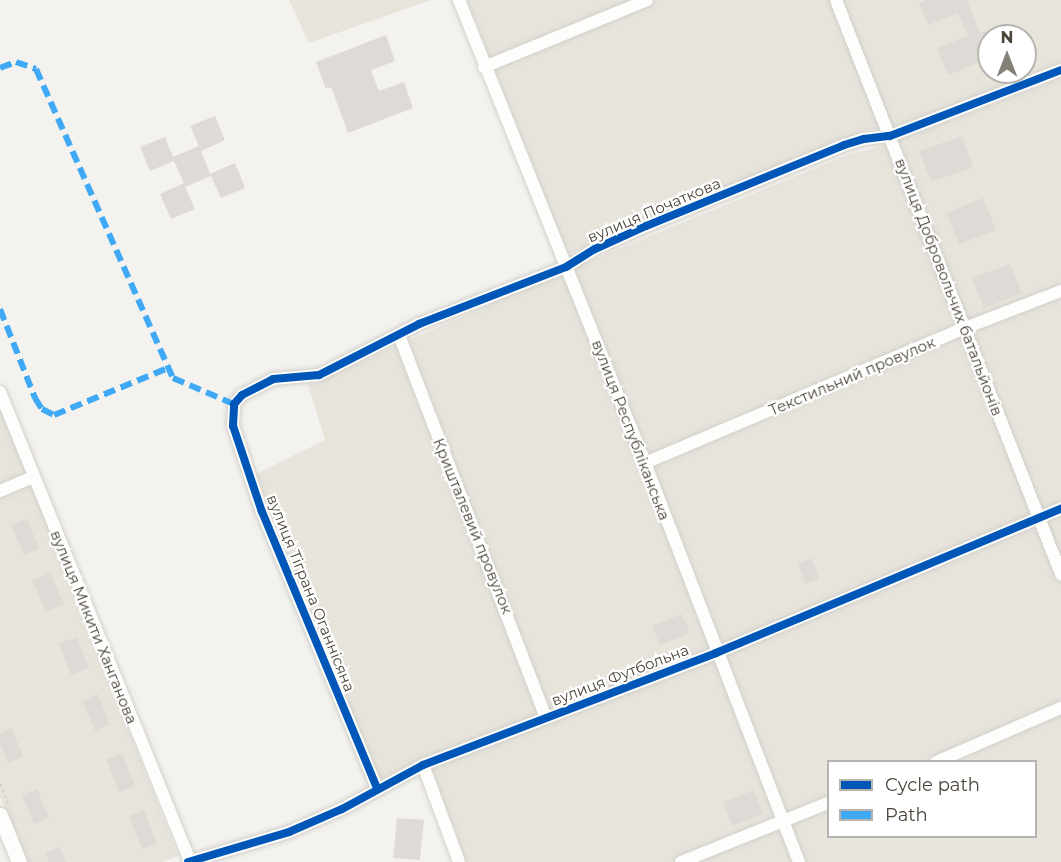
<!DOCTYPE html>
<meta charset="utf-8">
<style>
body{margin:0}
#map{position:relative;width:1061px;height:862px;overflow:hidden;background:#f4f2ee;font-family:Montserrat,sans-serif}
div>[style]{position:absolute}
.residential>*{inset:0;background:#e7e4dc}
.building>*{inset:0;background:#dedbd6}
.path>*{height:2px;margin-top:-1px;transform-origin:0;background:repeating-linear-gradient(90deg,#d3d2cc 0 3px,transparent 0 6px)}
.roads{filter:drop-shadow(0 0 2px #d2d0cb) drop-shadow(0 0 2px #d2d0cb)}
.minor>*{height:12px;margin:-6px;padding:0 6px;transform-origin:6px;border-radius:6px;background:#fdfdfc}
.tertiary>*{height:15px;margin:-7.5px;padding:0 7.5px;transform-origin:7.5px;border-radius:7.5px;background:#fdfdfc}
.quiet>*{height:6px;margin-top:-3px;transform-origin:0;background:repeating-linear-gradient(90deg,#3fa9f5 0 12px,transparent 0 18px)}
.cycleway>*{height:8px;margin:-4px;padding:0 4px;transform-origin:4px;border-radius:4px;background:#0057b8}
span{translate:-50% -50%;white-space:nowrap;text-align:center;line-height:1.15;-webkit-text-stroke:4.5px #fff;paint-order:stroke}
.street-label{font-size:15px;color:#4b4439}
.legend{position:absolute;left:827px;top:760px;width:210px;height:78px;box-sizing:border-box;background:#fff;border:2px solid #b7b4b0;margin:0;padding:8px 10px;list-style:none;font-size:18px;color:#4b4439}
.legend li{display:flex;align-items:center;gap:12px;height:30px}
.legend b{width:30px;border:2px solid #b7b4b0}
.north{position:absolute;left:977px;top:24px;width:60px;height:60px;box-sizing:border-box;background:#fff;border:2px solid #b7b4b0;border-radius:50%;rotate:0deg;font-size:16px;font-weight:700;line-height:24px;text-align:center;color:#4b4439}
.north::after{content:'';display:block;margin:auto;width:21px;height:27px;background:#868178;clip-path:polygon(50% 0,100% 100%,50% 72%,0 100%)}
</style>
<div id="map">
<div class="residential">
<div style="clip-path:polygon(289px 0,431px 0,309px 43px)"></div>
<div style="clip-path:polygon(evenodd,467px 0,1061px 0,1061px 63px,895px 128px,866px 130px,568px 254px,467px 0,989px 36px,1025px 36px,1025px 72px,989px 72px,989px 36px)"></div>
<div style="clip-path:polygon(evenodd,1061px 78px,1061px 862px,466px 862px,428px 759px,378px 780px,256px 474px,325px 440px,308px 385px,577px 266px,848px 155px,883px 146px,1061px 78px,828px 762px,1036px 762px,1036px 836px,828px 836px,828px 762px)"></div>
<div style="clip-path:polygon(0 404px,178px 856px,162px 862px,26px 862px,0 796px)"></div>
</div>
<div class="building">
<div style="clip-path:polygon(926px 0,967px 0,980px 33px,989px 30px,989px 59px,948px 75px,937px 48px,968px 36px,958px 13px,928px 25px,919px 3px)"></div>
<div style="clip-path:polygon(386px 35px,395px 61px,371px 70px,379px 91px,404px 82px,413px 108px,348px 133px,331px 87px,326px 89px,316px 62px)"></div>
<div style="clip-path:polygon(215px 116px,225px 140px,201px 151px,211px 176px,185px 187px,195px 209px,171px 219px,160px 194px,184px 183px,174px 161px,150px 171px,140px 147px,165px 137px,173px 157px,199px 146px,190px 126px)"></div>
<div style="clip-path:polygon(962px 136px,973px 167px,931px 182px,919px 151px)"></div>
<div style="clip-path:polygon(235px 163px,245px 188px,221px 198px,210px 174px)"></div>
<div style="clip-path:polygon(983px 198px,996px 230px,959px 244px,946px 213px)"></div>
<div style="clip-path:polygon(1010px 264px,1022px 293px,984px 308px,972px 278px)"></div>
<div style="clip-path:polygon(27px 519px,39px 549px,24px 555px,11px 525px)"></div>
<div style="clip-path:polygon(812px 558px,819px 579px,805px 584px,798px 563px)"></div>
<div style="clip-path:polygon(50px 573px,64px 604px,46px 612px,32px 580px)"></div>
<div style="clip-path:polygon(682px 614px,690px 633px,660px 645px,652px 626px)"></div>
<div style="clip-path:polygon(77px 637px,89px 668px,71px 675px,59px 643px)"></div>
<div style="clip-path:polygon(98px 694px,110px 724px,95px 731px,82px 701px)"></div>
<div style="clip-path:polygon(11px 728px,23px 756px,8px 763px,0 744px,0 733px)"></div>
<div style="clip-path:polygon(122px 753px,135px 786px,119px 792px,106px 759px)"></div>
<div style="clip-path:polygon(37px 789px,49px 818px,34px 824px,22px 795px)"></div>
<div style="clip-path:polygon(754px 790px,763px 814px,732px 826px,723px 802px)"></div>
<div style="clip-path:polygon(144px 810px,157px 844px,142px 849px,129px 816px)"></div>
<div style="clip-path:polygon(397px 818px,424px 820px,420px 860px,393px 858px)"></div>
<div style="clip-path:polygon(60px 847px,66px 862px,49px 862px,45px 853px)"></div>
</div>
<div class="path">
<div style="left:0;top:784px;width:21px;rotate:67deg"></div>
</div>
<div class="roads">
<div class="minor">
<div style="left:459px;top:0;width:499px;rotate:68.1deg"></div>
<div style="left:645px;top:463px;width:428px;rotate:68.9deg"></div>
<div style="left:836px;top:0;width:617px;rotate:68.6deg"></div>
<div style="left:484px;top:67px;width:176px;rotate:-22.3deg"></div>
<div style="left:399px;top:335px;width:409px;rotate:69deg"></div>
<div style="left:0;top:392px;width:506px;rotate:67.95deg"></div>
<div style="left:645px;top:463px;width:347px;rotate:-22.9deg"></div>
<div style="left:965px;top:328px;width:103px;rotate:-21.1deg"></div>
<div style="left:0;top:491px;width:36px;rotate:-23deg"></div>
<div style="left:936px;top:762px;width:136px;rotate:-23.4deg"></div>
<div style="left:423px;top:765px;width:103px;rotate:69.6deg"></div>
<div style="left:377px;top:788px;width:299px;rotate:-112.6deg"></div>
<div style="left:262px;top:512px;width:91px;rotate:-108.6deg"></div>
<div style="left:233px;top:426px;width:22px;rotate:-87deg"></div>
<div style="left:234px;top:404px;width:12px;rotate:-48deg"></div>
<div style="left:242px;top:395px;width:35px;rotate:-27deg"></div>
<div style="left:273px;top:379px;width:46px;rotate:-5deg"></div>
<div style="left:319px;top:375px;width:112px;rotate:-27deg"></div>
<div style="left:419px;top:324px;width:158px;rotate:-21.2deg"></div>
<div style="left:566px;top:267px;width:34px;rotate:-32deg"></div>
<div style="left:595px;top:249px;width:56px;rotate:-24.3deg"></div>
<div style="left:646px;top:226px;width:214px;rotate:-22.2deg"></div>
<div style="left:844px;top:145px;width:21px;rotate:-17deg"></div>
<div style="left:864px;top:139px;width:26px;rotate:-7deg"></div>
<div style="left:890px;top:136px;width:183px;rotate:-21.1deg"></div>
<div style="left:188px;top:862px;width:105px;rotate:-16.5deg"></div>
<div style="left:289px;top:832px;width:58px;rotate:-23.5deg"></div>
<div style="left:342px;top:809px;width:92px;rotate:-28.5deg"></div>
<div style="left:423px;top:765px;width:314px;rotate:-20.9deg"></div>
<div style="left:716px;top:653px;width:374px;rotate:-22.7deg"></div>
<div style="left:681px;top:862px;width:158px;rotate:-21.9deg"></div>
</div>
<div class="tertiary">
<div style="left:0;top:815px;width:51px;rotate:68deg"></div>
</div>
</div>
<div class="quiet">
<div style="left:0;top:68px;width:17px;rotate:-21deg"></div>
<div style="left:16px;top:62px;width:21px;rotate:19deg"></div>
<div style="left:36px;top:69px;width:338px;rotate:66.1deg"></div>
<div style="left:173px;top:378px;width:66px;rotate:23.1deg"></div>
<div style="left:0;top:309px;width:96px;rotate:68.5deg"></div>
<div style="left:35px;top:398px;width:13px;rotate:58deg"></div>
<div style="left:42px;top:409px;width:13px;rotate:27deg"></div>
<div style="left:54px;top:415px;width:123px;rotate:-22.4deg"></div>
</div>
<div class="cycleway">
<div style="left:377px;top:788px;width:299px;rotate:-112.6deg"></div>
<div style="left:262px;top:512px;width:91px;rotate:-108.6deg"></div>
<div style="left:233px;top:426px;width:22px;rotate:-87deg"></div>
<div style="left:234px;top:404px;width:12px;rotate:-48deg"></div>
<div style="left:242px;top:395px;width:35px;rotate:-27deg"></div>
<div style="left:273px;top:379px;width:46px;rotate:-5deg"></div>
<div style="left:319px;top:375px;width:112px;rotate:-27deg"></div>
<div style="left:419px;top:324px;width:158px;rotate:-21.2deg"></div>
<div style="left:566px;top:267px;width:34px;rotate:-32deg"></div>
<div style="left:595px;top:249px;width:56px;rotate:-24.3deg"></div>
<div style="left:646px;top:226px;width:214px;rotate:-22.2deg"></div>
<div style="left:844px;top:145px;width:21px;rotate:-17deg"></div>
<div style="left:864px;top:139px;width:26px;rotate:-7deg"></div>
<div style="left:890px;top:136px;width:183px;rotate:-21.1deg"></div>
<div style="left:188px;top:862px;width:105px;rotate:-16.5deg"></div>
<div style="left:289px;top:832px;width:58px;rotate:-23.5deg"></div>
<div style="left:342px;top:809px;width:92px;rotate:-28.5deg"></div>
<div style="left:423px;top:765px;width:314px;rotate:-20.9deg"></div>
<div style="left:716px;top:653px;width:374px;rotate:-22.7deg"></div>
</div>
<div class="street-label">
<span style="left:654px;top:210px;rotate:-23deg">вулиця Початкова</span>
<span style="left:949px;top:287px;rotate:69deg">вулиця Добровольчих батальйонів</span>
<span style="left:852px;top:376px;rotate:-23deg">Текстильний провулок</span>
<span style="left:631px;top:430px;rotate:69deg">вулиця Республіканська</span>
<span style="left:473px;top:526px;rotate:68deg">Кришталевий провулок</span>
<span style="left:311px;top:593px;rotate:68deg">вулиця Тіграна Оганнісяна</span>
<span style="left:94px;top:627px;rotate:68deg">вулиця Микити Ханганова</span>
<span style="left:620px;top:675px;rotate:-21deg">вулиця Футбольна</span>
</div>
<ul class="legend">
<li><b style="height:8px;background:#0057b8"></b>Cycle path</li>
<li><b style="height:8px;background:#3fa9f5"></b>Path</li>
</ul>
<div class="north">N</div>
</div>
